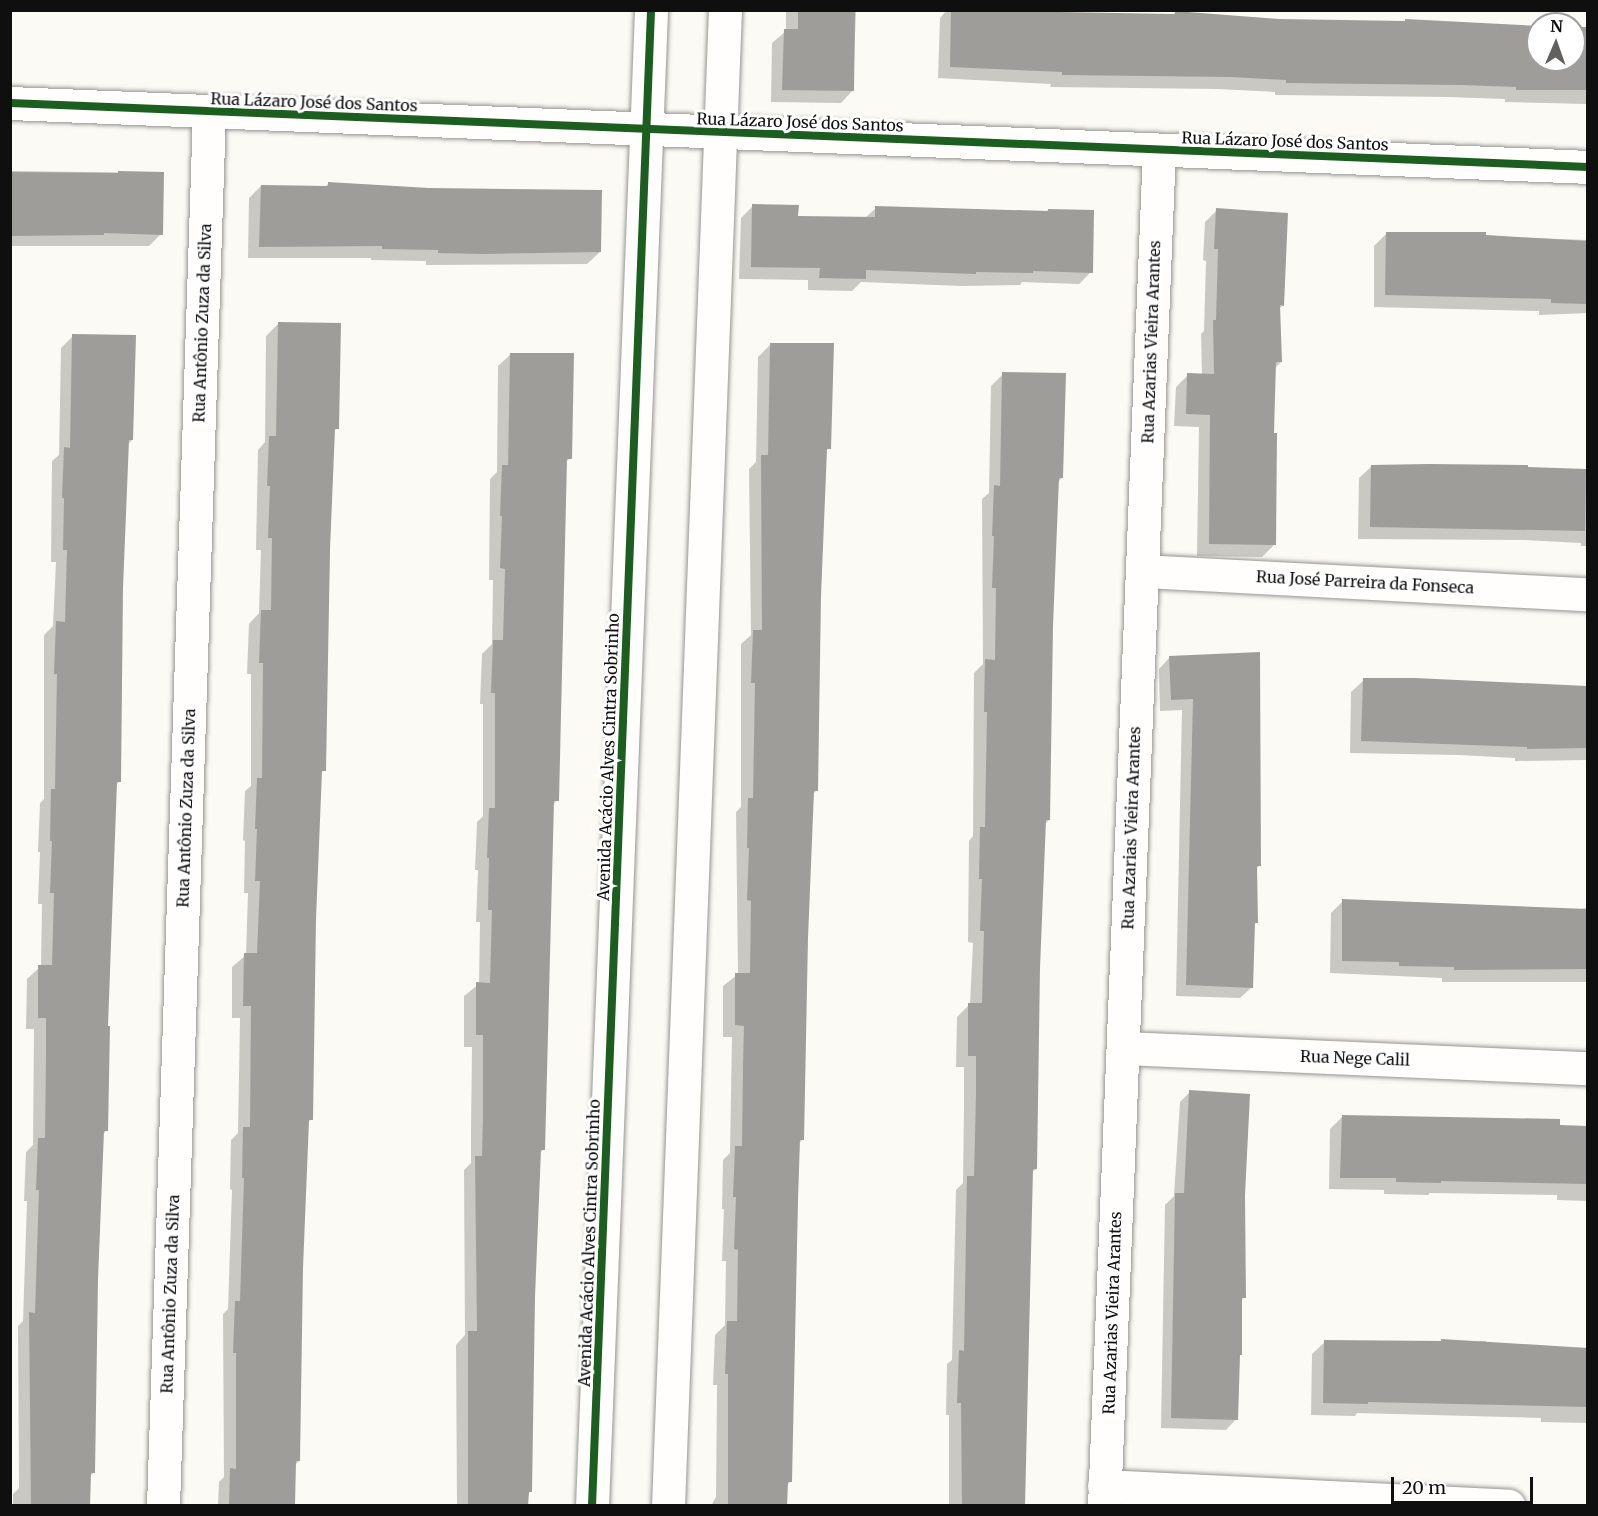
<!DOCTYPE html>
<meta charset="utf-8">
<style>
body{margin:0}
#map{position:relative;width:1598px;height:1516px;overflow:hidden;background:#fcfaf4;font-family:Merriweather,serif}
div>[style]{position:absolute}
.shadow>*{inset:0;background:#0003}
.building>*{inset:0;background:#9f9d99}
.roads{filter:drop-shadow(0 0 2px #969592) drop-shadow(0 0 2px #969592)}
.minor>*{height:33px;margin:-16.5px;padding:0 16.5px;transform-origin:16.5px;border-radius:16.5px;background:#fffefd}
.cycleway>*{height:8px;margin:-4px;padding:0 4px;transform-origin:4px;border-radius:4px;background:#1b5e20}
span{translate:-50% -50%;white-space:nowrap;text-align:center;line-height:1.15;-webkit-text-stroke:6px #fff;paint-order:stroke}
.street-label{font-size:16px;color:#0f0f0f}
.frame{position:absolute;inset:0;border:12px solid #0f0f0f;pointer-events:none}
.north{position:absolute;left:1526px;top:12px;width:60px;height:60px;box-sizing:border-box;background:#fff;border:2px solid #9f9f9f;border-radius:50%;rotate:2deg;font-size:16px;font-weight:700;line-height:24px;text-align:center;color:#0f0f0f}
.north::after{content:'';display:block;margin:auto;width:21px;height:27px;background:#62615f;clip-path:polygon(50% 0,100% 100%,50% 72%,0 100%)}
.scale{position:absolute;left:1391px;top:1477px;width:142px;height:27px;box-sizing:border-box;border:3px solid #0f0f0f;border-top:0;padding-left:8px;font-size:18px;line-height:21px;white-space:nowrap;color:#0f0f0f;-webkit-text-stroke:4px #fff;paint-order:stroke}
</style>
<div id="map">
<div class="shadow">
<div style="clip-path:polygon(786px 10px,856px 10px,853px 90px,841px 103px,771px 102px,772px 43px,786px 31px)"></div>
<div style="clip-path:polygon(947px 10px,1173px 15px,1175px 13px,1279px 20px,1538px 28px,1538px 60px,1574px 60px,1574px 28px,1588px 29px,1588px 104px,1505px 102px,1505px 99px,1448px 97px,1275px 95px,1275px 92px,1218px 89px,1050px 87px,1051px 84px,938px 78px,940px 18px)"></div>
<div style="clip-path:polygon(10px 171px,163px 173px,161px 234px,149px 246px,10px 246px)"></div>
<div style="clip-path:polygon(328px 184px,600px 252px,587px 264px,426px 265px,426px 261px,371px 260px,371px 258px,248px 258px,249px 198px,261px 186px,325px 187px)"></div>
<div style="clip-path:polygon(753px 206px,797px 217px,865px 218px,876px 208px,1046px 212px,1048px 210px,1091px 272px,1079px 284px,1022px 282px,1020px 285px,962px 286px,861px 282px,852px 291px,808px 290px,808px 280px,739px 279px,741px 218px)"></div>
<div style="clip-path:polygon(1217px 210px,1283px 305px,1279px 309px,1281px 362px,1275px 368px,1272px 435px,1275px 544px,1262px 557px,1197px 556px,1199px 427px,1174px 426px,1176px 387px,1188px 375px,1202px 375px,1201px 334px,1204px 331px,1206px 261px,1203px 260px,1205px 222px)"></div>
<div style="clip-path:polygon(1387px 233px,1588px 240px,1588px 313px,1539px 315px,1539px 311px,1374px 307px,1374px 246px)"></div>
<div style="clip-path:polygon(278px 324px,337px 428px,333px 432px,324px 770px,320px 774px,314px 919px,311px 1119px,308px 1123px,301px 1268px,299px 1461px,295px 1465px,293px 1506px,218px 1506px,219px 1482px,224px 1477px,223px 1314px,228px 1309px,232px 1190px,230px 1189px,231px 1140px,238px 1133px,240px 1018px,232px 1018px,232px 967px,246px 955px,248px 893px,244px 893px,245px 841px,243px 840px,245px 791px,251px 786px,251px 674px,247px 674px,249px 624px,259px 613px,261px 550px,256px 550px,258px 450px,265px 442px,266px 336px)"></div>
<div style="clip-path:polygon(73px 336px,132px 440px,128px 444px,122px 588px,119px 782px,115px 786px,106px 1027px,106px 1131px,102px 1135px,96px 1279px,93px 1473px,90px 1476px,88px 1506px,13px 1506px,13px 1494px,19px 1488px,18px 1326px,23px 1321px,27px 1201px,24px 1201px,26px 1152px,33px 1145px,34px 1029px,26px 1029px,27px 979px,41px 966px,42px 904px,38px 904px,40px 852px,38px 852px,40px 803px,44px 799px,44px 635px,53px 626px,56px 562px,51px 562px,52px 461px,59px 455px,61px 348px)"></div>
<div style="clip-path:polygon(771px 344px,829px 448px,825px 452px,819px 596px,817px 790px,813px 794px,807px 938px,803px 1139px,799px 1143px,791px 1481px,786px 1486px,785px 1506px,711px 1506px,716px 1497px,717px 1385px,713px 1385px,715px 1335px,725px 1325px,726px 1261px,722px 1261px,724px 1209px,722px 1209px,723px 1160px,730px 1153px,732px 1037px,723px 1037px,723px 986px,738px 974px,736px 812px,741px 807px,741px 644px,751px 635px,749px 469px,756px 462px,758px 357px)"></div>
<div style="clip-path:polygon(511px 354px,570px 458px,565px 463px,557px 800px,553px 805px,544px 1149px,540px 1153px,534px 1297px,531px 1491px,527px 1495px,527px 1506px,457px 1506px,456px 1345px,465px 1335px,464px 1170px,471px 1163px,471px 1130px,472px 1047px,464px 1047px,464px 996px,479px 984px,480px 922px,476px 922px,478px 870px,475px 870px,477px 822px,483px 816px,483px 704px,480px 704px,482px 654px,492px 644px,493px 580px,489px 580px,490px 479px,497px 472px,498px 366px)"></div>
<div style="clip-path:polygon(1003px 374px,1062px 478px,1058px 482px,1052px 626px,1049px 820px,1045px 824px,1039px 968px,1036px 1169px,1031px 1173px,1023px 1506px,949px 1506px,949px 1415px,946px 1415px,947px 1364px,952px 1360px,956px 1190px,963px 1183px,964px 1108px,964px 1067px,956px 1067px,957px 1017px,970px 1004px,973px 943px,968px 942px,969px 841px,973px 836px,974px 673px,983px 664px,982px 499px,989px 493px,991px 386px)"></div>
<div style="clip-path:polygon(1372px 466px,1588px 471px,1588px 546px,1581px 546px,1581px 543px,1525px 540px,1358px 539px,1359px 478px)"></div>
<div style="clip-path:polygon(1258px 654px,1260px 865px,1256px 869px,1256px 922px,1254px 925px,1252px 987px,1240px 998px,1176px 996px,1182px 710px,1160px 711px,1159px 669px,1170px 657px)"></div>
<div style="clip-path:polygon(1364px 680px,1588px 687px,1588px 760px,1515px 761px,1515px 758px,1459px 755px,1350px 753px,1351px 692px)"></div>
<div style="clip-path:polygon(1343px 901px,1572px 910px,1588px 908px,1588px 982px,1442px 982px,1442px 978px,1330px 973px,1331px 913px)"></div>
<div style="clip-path:polygon(1190px 1092px,1243px 1195px,1244px 1297px,1241px 1301px,1241px 1354px,1239px 1356px,1236px 1419px,1226px 1430px,1161px 1428px,1165px 1205px,1174px 1196px,1180px 1102px)"></div>
<div style="clip-path:polygon(1342px 1117px,1588px 1127px,1588px 1201px,1557px 1200px,1557px 1195px,1430px 1193px,1428px 1195px,1384px 1194px,1384px 1190px,1329px 1189px,1330px 1129px)"></div>
<div style="clip-path:polygon(1486px 1341px,1486px 1344px,1588px 1348px,1588px 1423px,1541px 1422px,1541px 1418px,1357px 1413px,1355px 1416px,1311px 1415px,1312px 1354px,1325px 1342px)"></div>
</div>
<div class="building">
<div style="clip-path:polygon(798px 10px,855px 10px,854px 91px,782px 90px,784px 29px,798px 29px)"></div>
<div style="clip-path:polygon(951px 10px,1175px 14px,1175px 11px,1279px 19px,1405px 21px,1405px 19px,1538px 26px,1538px 60px,1574px 60px,1574px 27px,1587px 27px,1587px 90px,1516px 90px,1516px 87px,1461px 85px,1286px 83px,1286px 80px,1231px 77px,1062px 75px,1062px 72px,950px 67px)"></div>
<div style="clip-path:polygon(118px 171px,164px 172px,163px 235px,104px 233px,104px 235px,10px 236px,10px 172px,118px 173px)"></div>
<div style="clip-path:polygon(328px 182px,429px 188px,602px 190px,601px 252px,483px 254px,438px 253px,438px 250px,382px 249px,382px 246px,259px 247px,261px 185px,328px 186px)"></div>
<div style="clip-path:polygon(752px 204px,799px 205px,798px 216px,875px 217px,875px 206px,1048px 211px,1048px 209px,1094px 210px,1093px 273px,1033px 271px,1033px 273px,976px 272px,976px 274px,866px 270px,866px 279px,819px 278px,820px 268px,751px 267px)"></div>
<div style="clip-path:polygon(1216px 208px,1288px 213px,1284px 306px,1280px 305px,1282px 362px,1276px 362px,1274px 433px,1277px 433px,1276px 545px,1209px 544px,1210px 415px,1186px 414px,1187px 373px,1214px 374px,1213px 320px,1216px 320px,1218px 249px,1214px 249px)"></div>
<div style="clip-path:polygon(1386px 232px,1486px 232px,1486px 235px,1587px 241px,1587px 304px,1551px 303px,1551px 299px,1385px 295px)"></div>
<div style="clip-path:polygon(278px 322px,341px 323px,339px 429px,335px 429px,330px 549px,326px 771px,322px 771px,316px 919px,313px 1120px,309px 1120px,303px 1268px,300px 1461px,296px 1461px,295px 1506px,229px 1506px,230px 1468px,236px 1469px,236px 1353px,233px 1353px,235px 1301px,240px 1301px,244px 1178px,242px 1178px,243px 1127px,250px 1127px,251px 1006px,243px 1006px,244px 953px,257px 953px,260px 881px,255px 881px,257px 829px,255px 829px,257px 778px,262px 778px,263px 663px,259px 663px,261px 610px,271px 610px,272px 538px,268px 538px,270px 486px,267px 486px,269px 436px,276px 436px)"></div>
<div style="clip-path:polygon(72px 334px,136px 335px,133px 440px,129px 440px,123px 588px,121px 782px,117px 782px,108px 1026px,110px 1026px,108px 1131px,104px 1131px,98px 1279px,95px 1473px,91px 1473px,90px 1506px,31px 1506px,29px 1312px,35px 1313px,39px 1190px,36px 1190px,38px 1138px,45px 1138px,46px 1057px,46px 1018px,38px 1018px,38px 965px,52px 965px,54px 893px,50px 893px,52px 841px,50px 841px,51px 789px,55px 789px,57px 674px,54px 674px,56px 621px,65px 622px,67px 550px,63px 550px,64px 498px,62px 498px,64px 447px,70px 448px)"></div>
<div style="clip-path:polygon(770px 343px,834px 343px,831px 449px,827px 449px,821px 596px,818px 791px,814px 791px,808px 938px,804px 1140px,800px 1140px,798px 1199px,792px 1482px,788px 1482px,787px 1506px,728px 1506px,728px 1374px,725px 1374px,727px 1321px,737px 1321px,738px 1250px,734px 1249px,736px 1197px,733px 1197px,735px 1146px,742px 1146px,743px 1066px,744px 1026px,735px 1025px,735px 973px,750px 973px,751px 901px,747px 900px,749px 848px,747px 848px,748px 798px,753px 798px,755px 683px,751px 683px,753px 630px,762px 630px,761px 455px,768px 455px)"></div>
<div style="clip-path:polygon(510px 353px,574px 353px,572px 459px,567px 459px,559px 801px,554px 801px,545px 1150px,541px 1150px,535px 1297px,532px 1492px,529px 1492px,528px 1506px,468px 1506px,468px 1331px,477px 1331px,475px 1156px,482px 1156px,483px 1116px,483px 1035px,476px 1035px,476px 982px,490px 983px,492px 910px,488px 910px,489px 858px,487px 858px,489px 808px,495px 808px,495px 693px,491px 693px,493px 640px,503px 640px,505px 569px,500px 568px,502px 516px,500px 516px,502px 465px,508px 465px)"></div>
<div style="clip-path:polygon(1002px 372px,1066px 373px,1063px 478px,1059px 478px,1053px 626px,1050px 820px,1046px 820px,1040px 968px,1037px 1169px,1033px 1169px,1025px 1506px,962px 1506px,961px 1403px,957px 1403px,959px 1350px,964px 1351px,967px 1176px,974px 1176px,976px 1095px,976px 1056px,968px 1056px,968px 1003px,982px 1003px,984px 931px,980px 931px,982px 879px,979px 879px,980px 827px,985px 827px,987px 712px,984px 712px,985px 659px,995px 660px,996px 588px,992px 588px,994px 536px,992px 536px,994px 485px,1000px 486px)"></div>
<div style="clip-path:polygon(1429px 464px,1528px 465px,1528px 467px,1586px 469px,1585px 531px,1370px 527px,1371px 465px)"></div>
<div style="clip-path:polygon(1260px 652px,1261px 866px,1257px 866px,1258px 923px,1255px 923px,1253px 988px,1186px 985px,1193px 699px,1171px 700px,1169px 656px)"></div>
<div style="clip-path:polygon(1363px 678px,1415px 678px,1587px 686px,1587px 748px,1527px 749px,1527px 747px,1361px 741px)"></div>
<div style="clip-path:polygon(1342px 899px,1587px 909px,1587px 969px,1454px 970px,1454px 967px,1399px 966px,1399px 962px,1342px 961px)"></div>
<div style="clip-path:polygon(1189px 1090px,1250px 1094px,1245px 1195px,1246px 1298px,1242px 1298px,1242px 1355px,1240px 1355px,1238px 1420px,1171px 1418px,1175px 1193px,1184px 1193px)"></div>
<div style="clip-path:polygon(1342px 1115px,1560px 1119px,1560px 1125px,1587px 1126px,1587px 1184px,1441px 1181px,1441px 1183px,1396px 1182px,1396px 1178px,1340px 1178px)"></div>
<div style="clip-path:polygon(1441px 1339px,1587px 1348px,1587px 1407px,1368px 1402px,1368px 1404px,1323px 1403px,1324px 1340px,1441px 1341px)"></div>
</div>
<div class="roads">
<div class="minor">
<div style="left:10px;top:103px;width:1579px;rotate:2.32deg"></div>
<div style="left:1142px;top:571px;width:447px;rotate:3deg"></div>
<div style="left:1123px;top:1048px;width:465px;rotate:2.5deg"></div>
<div style="left:1104px;top:1486px;width:405px;rotate:2.8deg"></div>
<div style="left:163px;top:1506px;width:1396px;rotate:-88.11deg"></div>
<div style="left:592px;top:1506px;width:1497px;rotate:-87.74deg"></div>
<div style="left:668px;top:1506px;width:1497px;rotate:-87.82deg"></div>
<div style="left:1104px;top:1506px;width:1357px;rotate:-87.68deg"></div>
</div>
</div>
<div class="cycleway">
<div style="left:10px;top:103px;width:1579px;rotate:2.32deg"></div>
<div style="left:592px;top:1506px;width:1497px;rotate:-87.74deg"></div>
</div>
<div class="street-label">
<span style="left:314px;top:102px;rotate:2deg">Rua Lázaro José dos Santos</span>
<span style="left:800px;top:122px;rotate:2deg">Rua Lázaro José dos Santos</span>
<span style="left:1285px;top:141px;rotate:2deg">Rua Lázaro José dos Santos</span>
<span style="left:202px;top:323px;rotate:-88deg">Rua Antônio Zuza da Silva</span>
<span style="left:1151px;top:342px;rotate:-88deg">Rua Azarias Vieira Arantes</span>
<span style="left:1365px;top:582px;rotate:3deg">Rua José Parreira da Fonseca</span>
<span style="left:608px;top:757px;rotate:-88deg">Avenida Acácio Alves Cintra Sobrinho</span>
<span style="left:186px;top:808px;rotate:-88deg">Rua Antônio Zuza da Silva</span>
<span style="left:1131px;top:828px;rotate:-88deg">Rua Azarias Vieira Arantes</span>
<span style="left:1355px;top:1058px;rotate:2deg">Rua Nege Calil</span>
<span style="left:589px;top:1243px;rotate:-88deg">Avenida Acácio Alves Cintra Sobrinho</span>
<span style="left:170px;top:1294px;rotate:-88deg">Rua Antônio Zuza da Silva</span>
<span style="left:1112px;top:1313px;rotate:-88deg">Rua Azarias Vieira Arantes</span>
</div>
<div class="frame"></div>
<div class="north">N</div>
<div class="scale">20 m</div>
</div>
